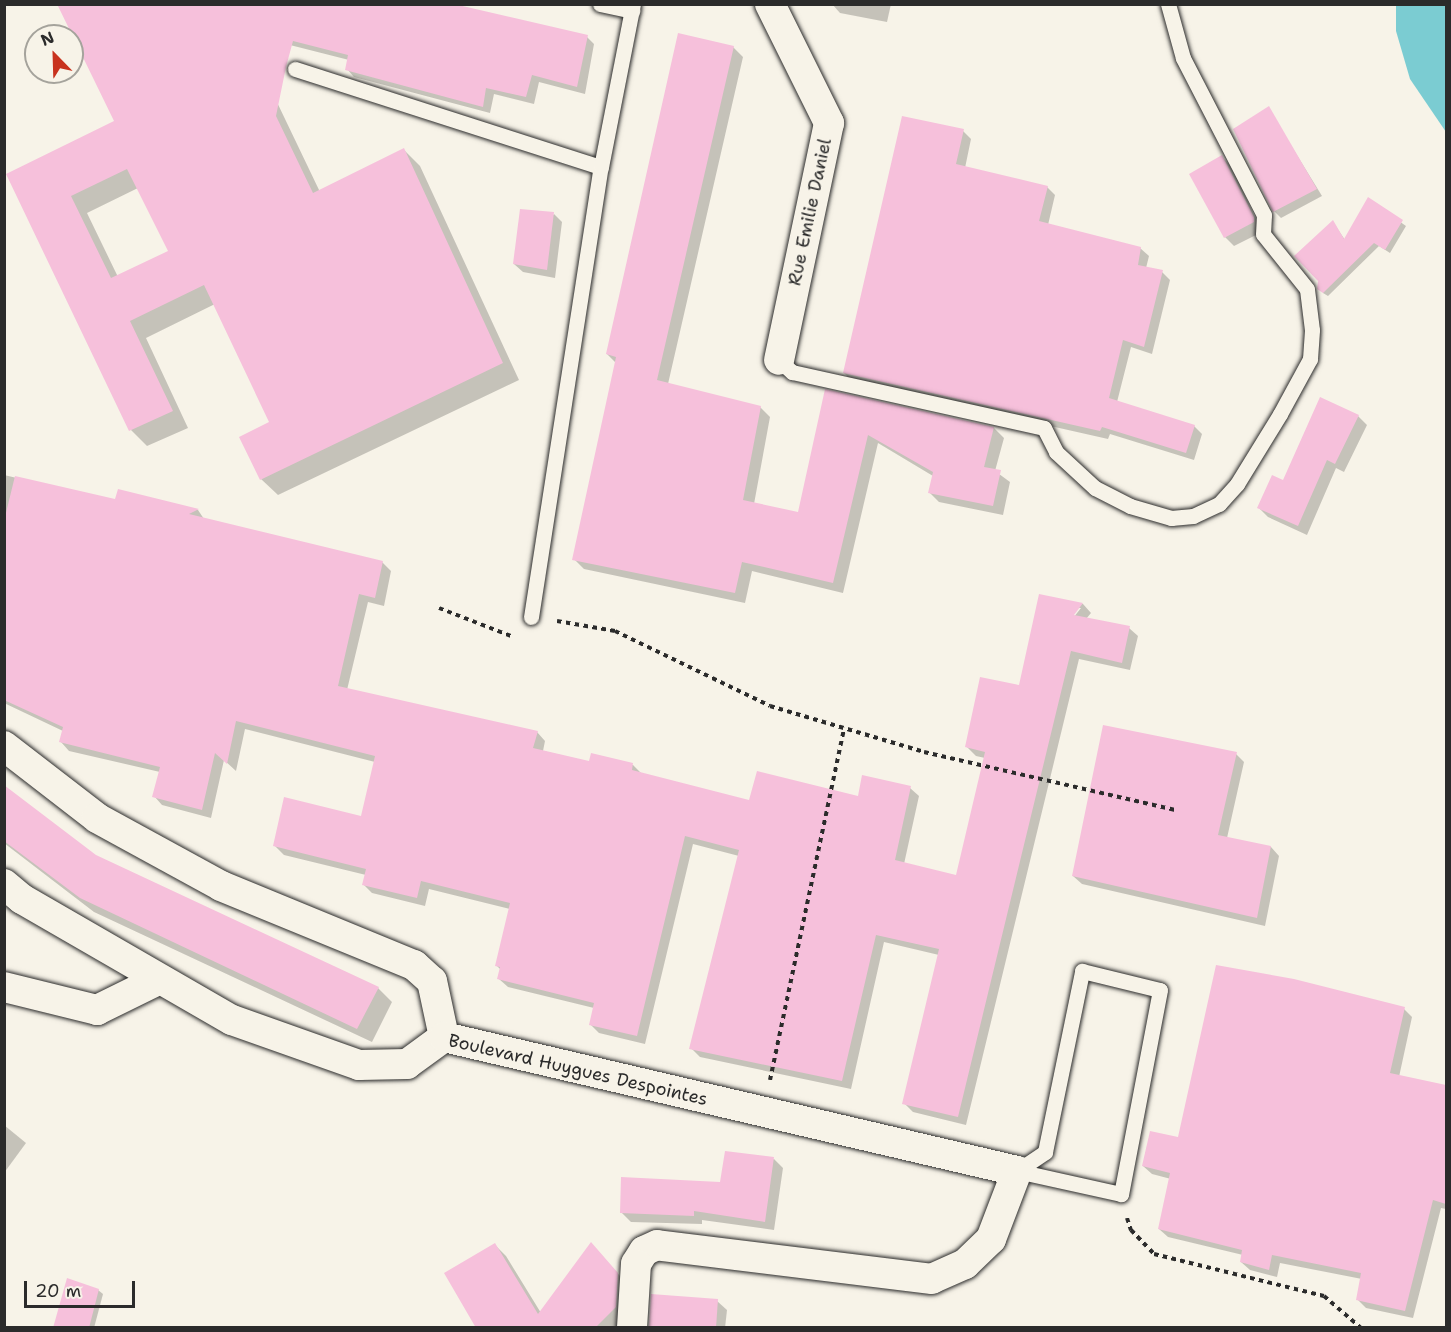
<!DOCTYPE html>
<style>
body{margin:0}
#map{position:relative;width:1451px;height:1332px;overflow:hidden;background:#f7f3e8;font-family:"Shantell Sans",sans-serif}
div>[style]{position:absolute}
.water>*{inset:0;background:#7bccd2}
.shadow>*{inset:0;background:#0003}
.building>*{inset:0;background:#f6c0db}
.path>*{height:4px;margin-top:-2px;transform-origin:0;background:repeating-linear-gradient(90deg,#2b2b2b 0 4.5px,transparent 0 9px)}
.roads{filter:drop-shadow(0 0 2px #2b2b2b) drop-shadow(0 0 2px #2b2b2b)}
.lane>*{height:15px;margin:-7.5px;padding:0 7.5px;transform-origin:7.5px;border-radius:7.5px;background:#f7f3e8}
.street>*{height:30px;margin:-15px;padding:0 15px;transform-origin:15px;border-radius:15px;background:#f7f3e8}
span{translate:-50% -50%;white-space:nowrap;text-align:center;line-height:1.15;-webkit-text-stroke:4.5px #f7f3e8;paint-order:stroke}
.street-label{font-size:18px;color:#2b2b2b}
.frame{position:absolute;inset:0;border:6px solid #2b2b2b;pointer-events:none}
.north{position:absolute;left:24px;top:24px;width:60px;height:60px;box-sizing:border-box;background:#f7f3e8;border:2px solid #a5a39c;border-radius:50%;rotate:337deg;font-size:16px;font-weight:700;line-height:24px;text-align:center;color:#2b2b2b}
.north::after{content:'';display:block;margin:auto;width:21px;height:27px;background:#c8321e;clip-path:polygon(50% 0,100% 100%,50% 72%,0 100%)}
.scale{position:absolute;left:24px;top:1281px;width:111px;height:27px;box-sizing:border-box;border:3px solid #2b2b2b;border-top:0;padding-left:8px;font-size:18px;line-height:21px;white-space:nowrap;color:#2b2b2b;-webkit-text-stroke:4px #f7f3e8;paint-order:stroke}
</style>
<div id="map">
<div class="water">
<div style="clip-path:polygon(1396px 5px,1445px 5px,1446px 132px,1410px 79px,1396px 31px)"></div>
</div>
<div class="shadow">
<div style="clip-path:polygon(evenodd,230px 4px,320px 192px,404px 150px,420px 166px,519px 380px,278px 495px,261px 479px,271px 423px,215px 304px,146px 338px,188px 428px,147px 446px,131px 430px,8px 175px,116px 122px,230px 4px,138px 188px,170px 252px,118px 277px,87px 213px,138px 188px)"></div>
<div style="clip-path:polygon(832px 4px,891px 4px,887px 22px,840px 13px)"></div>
<div style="clip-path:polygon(278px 37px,587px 37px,594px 44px,585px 94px,539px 82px,534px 104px,494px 94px,490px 113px,354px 77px,347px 69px,349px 60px,286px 44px)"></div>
<div style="clip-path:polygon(733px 47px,743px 57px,668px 384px,760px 407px,770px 417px,754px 504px,800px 514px,826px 391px,994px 428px,1004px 438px,995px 471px,1010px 482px,1003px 515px,939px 502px,929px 492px,933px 476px,878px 443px,843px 593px,752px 571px,745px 603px,584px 569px,574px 559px,616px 363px,607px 354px)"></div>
<div style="clip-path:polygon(1268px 108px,1322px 196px,1281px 218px,1274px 211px)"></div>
<div style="clip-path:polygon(963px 131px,971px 139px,965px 168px,1047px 187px,1055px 195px,1048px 225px,1140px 248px,1149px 256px,1146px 268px,1162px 272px,1170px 280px,1152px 354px,1131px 347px,1117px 402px,1194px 426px,1202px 434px,1194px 460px,1110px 434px,1108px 439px,852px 381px,844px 373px)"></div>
<div style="clip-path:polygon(1222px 157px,1231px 166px,1262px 232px,1234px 246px,1225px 237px)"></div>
<div style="clip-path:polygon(1369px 200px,1406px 226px,1390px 253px,1379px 246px,1328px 296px,1323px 293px,1333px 222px,1345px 240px)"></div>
<div style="clip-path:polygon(554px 214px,562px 222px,555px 278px,523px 272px,514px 264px)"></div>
<div style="clip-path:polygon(1358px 416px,1367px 425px,1344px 472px,1336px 468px,1307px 535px,1268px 517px,1259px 508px)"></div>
<div style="clip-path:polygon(evenodd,4px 475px,116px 501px,119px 491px,198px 510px,204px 519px,382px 562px,391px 571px,384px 606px,368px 602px,347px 690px,537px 732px,545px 741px,543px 751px,590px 762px,633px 765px,642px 774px,750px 802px,859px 797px,910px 788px,919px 796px,904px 864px,957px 877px,985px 758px,976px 756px,967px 747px,1020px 686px,1040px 596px,1083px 604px,1091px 613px,1086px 619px,1129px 628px,1138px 636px,1130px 670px,1079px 659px,966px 1125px,913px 1112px,904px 1103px,939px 955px,884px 942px,851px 1089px,700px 1057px,691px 1048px,739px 856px,693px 844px,645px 1044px,599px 1033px,590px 1024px,594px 1008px,508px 987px,499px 979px,501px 970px,497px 966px,510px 909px,429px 889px,425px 906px,372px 893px,363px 884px,366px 875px,284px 855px,275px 846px,362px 817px,375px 762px,245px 729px,236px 771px,224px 760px,211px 818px,162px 805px,154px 796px,160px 772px,69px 751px,61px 742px,63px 731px,4px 703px,4px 475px,1077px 608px,1081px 608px,1070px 622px,1077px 608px)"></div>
<div style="clip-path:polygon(1236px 754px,1244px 762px,1227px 838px,1271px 847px,1279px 856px,1265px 926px,1082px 884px,1073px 876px)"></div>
<div style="clip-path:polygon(4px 787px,95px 857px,378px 988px,392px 1002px,372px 1042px,94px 912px,4px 843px)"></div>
<div style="clip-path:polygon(1404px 1009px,1412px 1017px,1399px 1077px,1446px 1086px,1446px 1209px,1441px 1208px,1413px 1318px,1366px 1308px,1358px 1300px,1362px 1279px,1280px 1263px,1277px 1277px,1250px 1270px,1241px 1262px,1243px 1255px,1168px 1237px,1159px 1229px,1171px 1179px,1152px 1174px,1143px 1166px,1179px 1139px)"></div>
<div style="clip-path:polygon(4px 1125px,26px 1143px,4px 1173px)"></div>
<div style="clip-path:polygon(774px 1159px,783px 1168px,774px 1230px,702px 1220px,702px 1224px,631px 1222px,621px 1212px,721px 1183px)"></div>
<div style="clip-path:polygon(591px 1244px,629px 1286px,617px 1328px,478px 1328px,495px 1245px,506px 1256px,541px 1313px)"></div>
<div style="clip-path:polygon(98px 1290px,103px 1294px,94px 1328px,55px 1328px)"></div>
<div style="clip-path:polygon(717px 1301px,727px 1310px,725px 1328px,649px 1328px)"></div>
</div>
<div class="building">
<div style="clip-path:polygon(evenodd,57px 4px,454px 4px,588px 35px,577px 87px,532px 75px,526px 97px,486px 88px,483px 107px,345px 70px,348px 55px,293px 41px,286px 67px,276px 116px,313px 193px,404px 148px,503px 363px,260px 480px,239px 437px,269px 422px,204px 285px,130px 321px,173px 411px,129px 431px,6px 174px,114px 121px,57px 4px,127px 169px,168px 251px,111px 278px,71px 196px,127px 169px)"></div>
<div style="clip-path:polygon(678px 33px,734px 46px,657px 380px,761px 406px,743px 500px,798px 512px,825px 389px,994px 427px,984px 467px,1001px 470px,993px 506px,928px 493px,933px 472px,868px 435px,833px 583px,742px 562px,735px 593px,572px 560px,616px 357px,606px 354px)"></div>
<div style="clip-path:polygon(1269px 106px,1317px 189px,1273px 212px,1233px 129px)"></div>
<div style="clip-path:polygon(902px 116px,964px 129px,956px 164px,1048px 186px,1039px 221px,1141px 247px,1138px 265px,1163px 270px,1144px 347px,1123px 340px,1109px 398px,1195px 425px,1186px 453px,1102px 427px,1100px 431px,843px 373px)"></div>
<div style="clip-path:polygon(1222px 155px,1254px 217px,1254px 222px,1224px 238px,1189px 174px)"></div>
<div style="clip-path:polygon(1368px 197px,1403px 220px,1385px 250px,1374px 243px,1323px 293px,1317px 289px,1318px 281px,1294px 256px,1333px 220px,1344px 239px)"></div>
<div style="clip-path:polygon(520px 209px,554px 212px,547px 270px,513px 264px)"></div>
<div style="clip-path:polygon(1320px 397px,1359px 415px,1335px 464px,1327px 460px,1298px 526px,1257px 508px,1272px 475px,1283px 480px)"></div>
<div style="clip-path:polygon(15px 476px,115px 499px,118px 489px,199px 509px,189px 514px,383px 561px,375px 598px,359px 594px,338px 686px,538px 731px,533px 748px,589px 761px,591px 753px,633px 763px,632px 770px,749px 800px,757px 771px,858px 796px,862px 775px,911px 786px,895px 860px,956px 875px,985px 752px,965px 747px,980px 677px,1019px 685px,1039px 594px,1083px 603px,1074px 615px,1130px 626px,1122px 663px,1071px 651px,958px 1117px,902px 1104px,939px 949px,876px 935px,842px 1081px,689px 1049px,739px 850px,685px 836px,637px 1036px,589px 1025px,594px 1003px,497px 979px,500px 967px,495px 966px,510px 903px,421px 881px,417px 898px,362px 885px,366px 869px,273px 846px,284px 797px,361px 816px,375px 756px,236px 721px,227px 764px,215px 753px,202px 810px,152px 797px,160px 767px,59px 742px,63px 727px,4px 700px,4px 521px)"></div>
<div style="clip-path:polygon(1103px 725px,1237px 752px,1218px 835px,1271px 846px,1257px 918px,1072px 876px)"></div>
<div style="clip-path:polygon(4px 785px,96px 855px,379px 987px,357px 1029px,80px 898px,4px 841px)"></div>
<div style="clip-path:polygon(1216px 965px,1294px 979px,1405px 1007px,1390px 1073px,1446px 1085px,1446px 1204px,1433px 1200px,1405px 1311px,1356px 1300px,1361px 1273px,1272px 1255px,1269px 1270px,1240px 1262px,1242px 1250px,1158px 1229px,1170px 1173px,1142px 1166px,1150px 1131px,1178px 1137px)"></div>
<div style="clip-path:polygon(725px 1151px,774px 1157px,765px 1222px,694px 1211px,694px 1216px,620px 1213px,621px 1177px,720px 1182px)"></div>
<div style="clip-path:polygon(591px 1242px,618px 1273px,616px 1307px,595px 1328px,476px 1328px,444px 1273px,495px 1243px,538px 1314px)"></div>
<div style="clip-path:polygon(67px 1278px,99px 1289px,89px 1328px,53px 1328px)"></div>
<div style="clip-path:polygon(651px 1294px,718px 1299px,716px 1328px,649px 1328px)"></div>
</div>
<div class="path">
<div style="left:439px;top:608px;width:77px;rotate:21.3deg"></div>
<div style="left:557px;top:621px;width:59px;rotate:9.8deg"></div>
<div style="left:615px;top:631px;width:172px;rotate:25.8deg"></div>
<div style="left:770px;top:706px;width:161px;rotate:16.6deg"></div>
<div style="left:924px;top:752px;width:259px;rotate:13deg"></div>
<div style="left:770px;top:1080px;width:360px;rotate:-78.1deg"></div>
<div style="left:1127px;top:1218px;width:13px;rotate:72deg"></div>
<div style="left:1131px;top:1230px;width:33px;rotate:46deg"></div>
<div style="left:1154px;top:1254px;width:175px;rotate:13.9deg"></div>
<div style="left:1324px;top:1296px;width:49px;rotate:40.9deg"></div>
</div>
<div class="roads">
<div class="lane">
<div style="left:600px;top:4px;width:33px;rotate:12deg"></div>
<div style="left:295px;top:69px;width:321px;rotate:17.8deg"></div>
<div style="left:779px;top:360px;width:18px;rotate:43deg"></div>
<div style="left:792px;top:372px;width:258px;rotate:12.5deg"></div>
<div style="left:1044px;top:428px;width:27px;rotate:63deg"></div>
<div style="left:1056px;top:452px;width:53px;rotate:42.7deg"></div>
<div style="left:1095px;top:488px;width:39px;rotate:27deg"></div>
<div style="left:1130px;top:506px;width:43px;rotate:16.3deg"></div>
<div style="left:1171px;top:518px;width:22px;rotate:-5deg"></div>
<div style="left:1193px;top:516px;width:29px;rotate:-25deg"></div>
<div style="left:1219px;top:504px;width:27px;rotate:-48deg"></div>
<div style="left:1237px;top:484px;width:82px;rotate:-58.4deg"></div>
<div style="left:1280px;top:414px;width:63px;rotate:-61.4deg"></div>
<div style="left:1310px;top:359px;width:29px;rotate:-86deg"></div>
<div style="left:1312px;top:330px;width:41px;rotate:-97deg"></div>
<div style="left:1307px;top:289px;width:70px;rotate:-128.7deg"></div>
<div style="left:1263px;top:234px;width:19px;rotate:-87deg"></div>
<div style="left:1264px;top:215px;width:177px;rotate:-117.3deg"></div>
<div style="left:1183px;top:58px;width:56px;rotate:-105.5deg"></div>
<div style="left:531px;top:617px;width:455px;rotate:-81.2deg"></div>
<div style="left:601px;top:167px;width:166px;rotate:-78.9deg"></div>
<div style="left:1082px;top:971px;width:80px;rotate:13.7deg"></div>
<div style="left:1160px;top:990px;width:208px;rotate:100.8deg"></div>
<div style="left:1121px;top:1194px;width:107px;rotate:-167.5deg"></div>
<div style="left:1017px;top:1171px;width:34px;rotate:-34deg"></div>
<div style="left:1045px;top:1152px;width:185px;rotate:-78.4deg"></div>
</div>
<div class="street">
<div style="left:770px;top:4px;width:133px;rotate:63.6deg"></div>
<div style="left:829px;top:123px;width:242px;rotate:101.9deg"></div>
<div style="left:4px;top:746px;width:118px;rotate:37.7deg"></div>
<div style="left:97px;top:818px;width:141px;rotate:28.7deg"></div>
<div style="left:221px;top:886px;width:209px;rotate:22.3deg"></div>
<div style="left:414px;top:965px;width:24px;rotate:42deg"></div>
<div style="left:432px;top:981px;width:57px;rotate:77.9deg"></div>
<div style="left:4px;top:884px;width:23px;rotate:40deg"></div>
<div style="left:22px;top:899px;width:242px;rotate:30deg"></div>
<div style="left:232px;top:1020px;width:135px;rotate:19.5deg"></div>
<div style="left:359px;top:1065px;width:48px;rotate:-1.2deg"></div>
<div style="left:407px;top:1064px;width:46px;rotate:-36.1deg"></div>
<div style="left:444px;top:1037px;width:588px;rotate:13.16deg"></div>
<div style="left:1017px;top:1171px;width:73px;rotate:110.9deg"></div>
<div style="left:991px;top:1239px;width:36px;rotate:136deg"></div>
<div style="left:965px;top:1264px;width:36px;rotate:156deg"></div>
<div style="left:932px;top:1279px;width:277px;rotate:-173deg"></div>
<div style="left:657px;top:1245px;width:14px;rotate:155deg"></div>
<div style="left:644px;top:1251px;width:15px;rotate:122deg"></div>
<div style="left:636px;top:1264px;width:64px;rotate:93.6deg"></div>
<div style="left:4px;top:987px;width:96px;rotate:13.9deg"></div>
<div style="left:97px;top:1010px;width:68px;rotate:-26.2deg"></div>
</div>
</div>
<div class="street-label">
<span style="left:810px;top:212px;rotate:-78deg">Rue Emilie Daniel</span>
<span style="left:578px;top:1070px;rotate:13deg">Boulevard Huygues Despointes</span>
</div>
<div class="frame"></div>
<div class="north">N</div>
<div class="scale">20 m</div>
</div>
